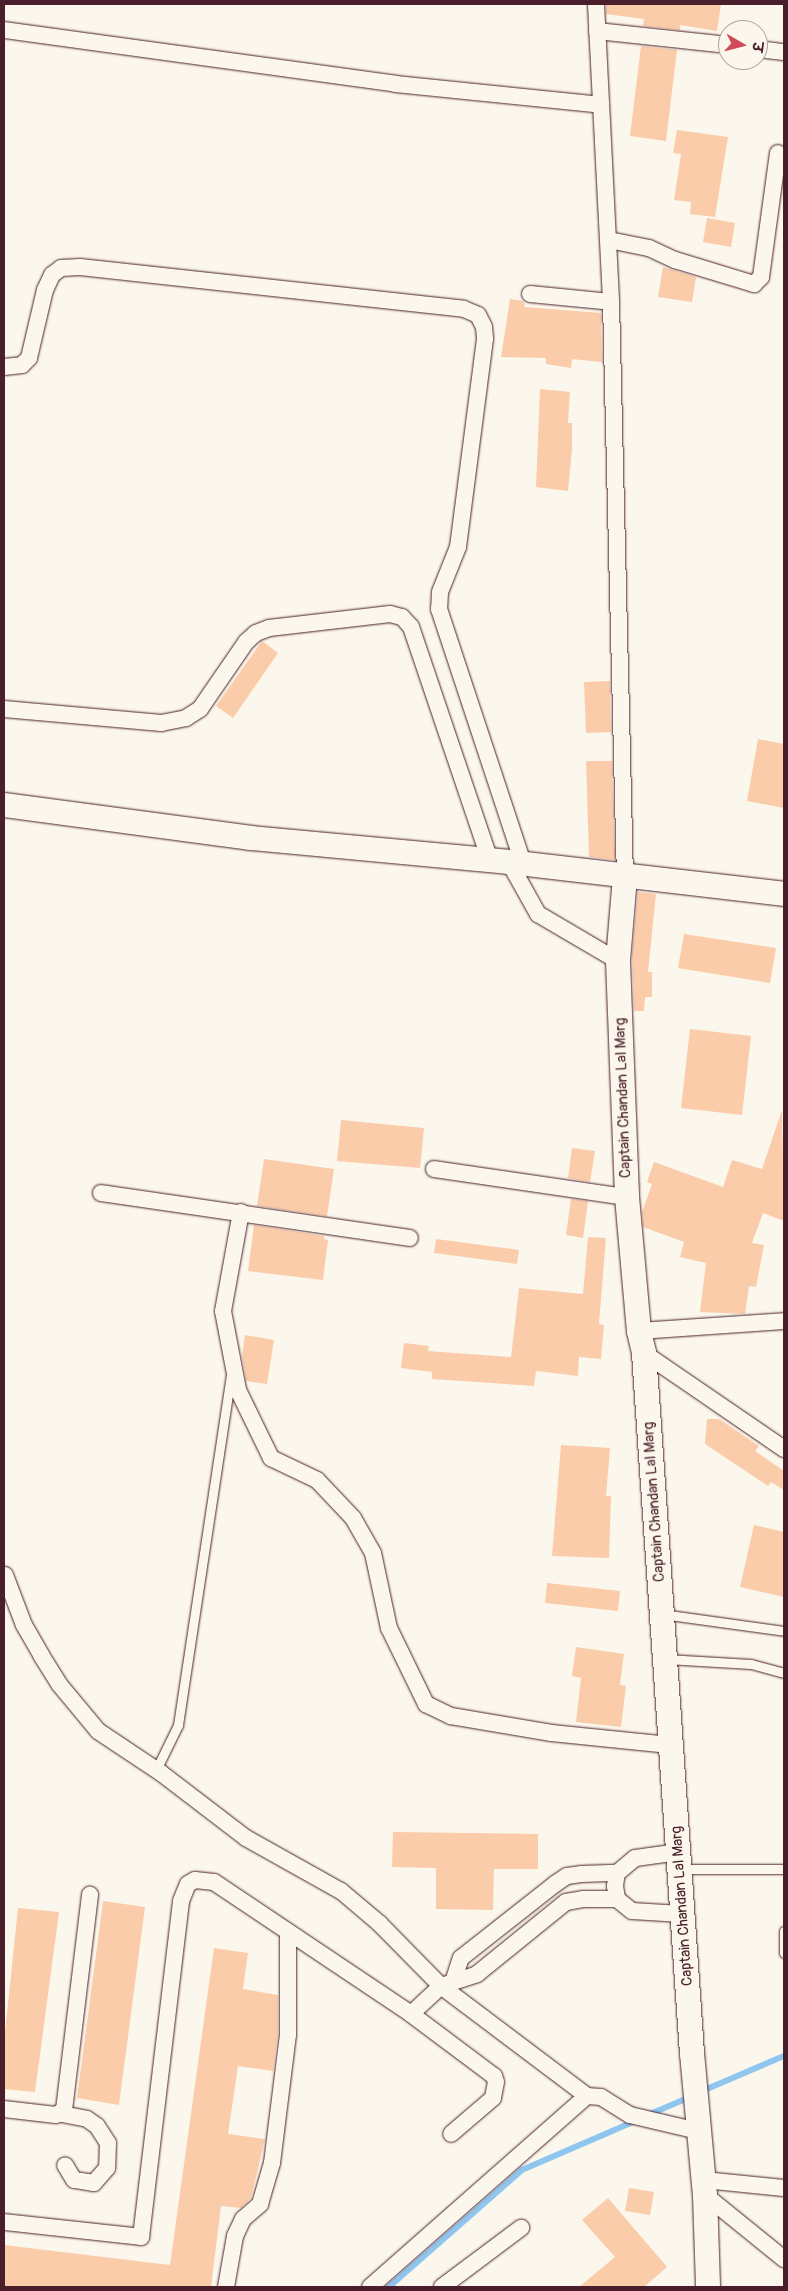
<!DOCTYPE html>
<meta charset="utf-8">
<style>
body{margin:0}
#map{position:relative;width:788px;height:2291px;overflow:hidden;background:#fbf7ec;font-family:Pangolin,"Playpen Sans Deva",sans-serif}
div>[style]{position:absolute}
.stream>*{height:5.5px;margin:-2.75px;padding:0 2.75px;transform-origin:2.75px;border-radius:2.75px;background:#90c6ee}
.building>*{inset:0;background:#fbccaa}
.roads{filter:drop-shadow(0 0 1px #4a1f2b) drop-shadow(0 0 1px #4a1f2b)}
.lane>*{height:9px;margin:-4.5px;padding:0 4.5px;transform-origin:4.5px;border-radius:4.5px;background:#fbf7ec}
.street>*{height:16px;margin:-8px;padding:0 8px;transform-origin:8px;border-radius:8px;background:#fbf7ec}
.secondary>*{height:24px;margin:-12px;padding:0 12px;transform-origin:12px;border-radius:12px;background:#fbf7ec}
span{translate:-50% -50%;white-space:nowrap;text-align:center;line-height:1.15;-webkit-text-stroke:4.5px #fbf7ec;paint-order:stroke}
.street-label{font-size:15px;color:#4a1f2b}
.frame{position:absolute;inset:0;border:5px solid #4a1f2b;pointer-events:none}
.north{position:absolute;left:718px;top:20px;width:50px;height:50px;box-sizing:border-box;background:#fbf7ec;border:1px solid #b4a19f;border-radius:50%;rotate:98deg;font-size:14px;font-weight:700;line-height:20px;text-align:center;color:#4a1f2b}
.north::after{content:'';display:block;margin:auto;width:18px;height:22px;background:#d1495b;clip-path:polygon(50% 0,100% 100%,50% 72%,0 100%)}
</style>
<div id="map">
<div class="stream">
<div style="left:700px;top:2092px;width:91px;rotate:-23.2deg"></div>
<div style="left:648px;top:2115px;width:46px;rotate:-23.2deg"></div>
<div style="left:389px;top:2287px;width:177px;rotate:-41.3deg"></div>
<div style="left:522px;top:2170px;width:123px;rotate:-23.4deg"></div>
</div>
<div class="building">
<div style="clip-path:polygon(606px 4px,721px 4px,717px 31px,680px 25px,680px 30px,643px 26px,644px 19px,606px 14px)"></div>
<div style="clip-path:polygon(641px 46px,677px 50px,666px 141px,630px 136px)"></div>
<div style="clip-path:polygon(677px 130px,728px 137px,715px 217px,690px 214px,691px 202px,674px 200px,681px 154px,673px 153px)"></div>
<div style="clip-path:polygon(707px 218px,735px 223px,731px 247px,703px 242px)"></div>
<div style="clip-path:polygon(663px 267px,696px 277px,692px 302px,658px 297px)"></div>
<div style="clip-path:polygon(510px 299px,523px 301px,525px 307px,601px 313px,602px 362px,572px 359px,571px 368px,546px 364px,546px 358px,501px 357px)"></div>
<div style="clip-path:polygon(540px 389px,570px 392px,568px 423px,572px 423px,572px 449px,568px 491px,536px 487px)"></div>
<div style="clip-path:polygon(262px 641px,278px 653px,233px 718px,216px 706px)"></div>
<div style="clip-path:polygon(610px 681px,611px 732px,586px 733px,584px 682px)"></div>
<div style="clip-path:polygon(758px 739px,784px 744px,784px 808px,747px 801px)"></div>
<div style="clip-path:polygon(586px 761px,612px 761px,615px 860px,589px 857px)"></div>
<div style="clip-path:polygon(638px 892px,656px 894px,648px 972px,652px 972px,652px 997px,645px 997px,644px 1011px,634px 1011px,632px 953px)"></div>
<div style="clip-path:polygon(684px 934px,776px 948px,770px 983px,678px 968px)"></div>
<div style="clip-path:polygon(690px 1029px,751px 1036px,742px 1115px,681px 1108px)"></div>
<div style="clip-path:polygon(782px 1110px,784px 1221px,763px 1213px,752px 1243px,764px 1245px,756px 1287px,749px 1286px,745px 1314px,700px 1312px,706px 1263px,680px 1257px,684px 1242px,643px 1227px,642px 1212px,652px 1184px,647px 1182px,654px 1162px,723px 1187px,732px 1160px,762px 1169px)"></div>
<div style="clip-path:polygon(341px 1120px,424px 1128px,420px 1168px,337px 1161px)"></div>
<div style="clip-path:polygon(572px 1148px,595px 1151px,590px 1182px,568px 1178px)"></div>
<div style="clip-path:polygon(264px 1159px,334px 1169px,327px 1216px,257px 1206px)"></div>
<div style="clip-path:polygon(571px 1199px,588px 1201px,583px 1238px,566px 1235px)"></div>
<div style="clip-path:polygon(254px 1225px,324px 1236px,324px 1239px,328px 1240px,323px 1280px,248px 1271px)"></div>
<div style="clip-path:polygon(588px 1237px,606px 1238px,599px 1324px,604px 1325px,601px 1359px,579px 1357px,578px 1376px,536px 1371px,534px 1386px,432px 1379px,432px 1372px,401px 1368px,404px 1343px,429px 1346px,428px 1351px,511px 1357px,519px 1288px,583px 1294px)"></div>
<div style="clip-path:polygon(436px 1239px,519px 1250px,517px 1264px,434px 1253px)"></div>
<div style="clip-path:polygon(245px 1335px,274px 1340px,267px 1384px,246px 1381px,242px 1355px)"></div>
<div style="clip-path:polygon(707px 1419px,719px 1419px,759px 1446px,755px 1451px,784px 1471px,784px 1490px,771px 1482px,768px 1486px,705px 1444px)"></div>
<div style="clip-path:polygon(561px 1445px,610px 1448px,606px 1496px,611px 1496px,609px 1558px,552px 1556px)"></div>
<div style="clip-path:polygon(754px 1525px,784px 1532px,784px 1597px,740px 1587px)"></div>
<div style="clip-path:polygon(547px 1583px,620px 1591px,618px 1611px,545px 1603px)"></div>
<div style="clip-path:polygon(576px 1647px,624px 1654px,620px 1685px,626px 1686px,621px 1727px,576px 1722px,581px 1678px,572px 1676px)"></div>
<div style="clip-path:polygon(393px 1832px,538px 1834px,538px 1869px,494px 1869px,493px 1910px,436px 1909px,436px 1868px,392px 1867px)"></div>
<div style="clip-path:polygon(103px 1901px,145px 1907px,119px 2105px,77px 2098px)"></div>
<div style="clip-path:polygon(18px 1908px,59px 1912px,35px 2092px,4px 2089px,4px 2042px)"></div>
<div style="clip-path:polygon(214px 1948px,248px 1953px,243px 1989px,278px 1995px,278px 2034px,273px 2071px,238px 2066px,228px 2134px,265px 2139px,251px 2198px,241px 2208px,221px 2206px,211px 2287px,4px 2287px,4px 2245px,170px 2265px)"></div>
<div style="clip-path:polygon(629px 2188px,654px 2192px,650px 2215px,625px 2211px)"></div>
<div style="clip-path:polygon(608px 2198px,667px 2267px,644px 2287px,579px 2287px,615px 2257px,582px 2220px)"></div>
</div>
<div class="roads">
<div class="lane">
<div style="left:662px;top:1614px;width:123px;rotate:7.9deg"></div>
<div style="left:666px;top:1659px;width:85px;rotate:3.4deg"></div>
<div style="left:751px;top:1664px;width:34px;rotate:15deg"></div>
<div style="left:156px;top:1770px;width:50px;rotate:-63.9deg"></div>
<div style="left:178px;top:1725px;width:355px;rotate:-81.4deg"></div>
<div style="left:680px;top:1869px;width:104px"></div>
<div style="left:784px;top:1931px;width:22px;rotate:90deg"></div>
</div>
<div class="street">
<div style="left:596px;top:4px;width:298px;rotate:87.1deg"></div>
<div style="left:611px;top:302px;width:575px;rotate:88.61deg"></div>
<div style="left:4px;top:30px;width:396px;rotate:7.8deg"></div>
<div style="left:396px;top:84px;width:206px;rotate:5.8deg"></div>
<div style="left:597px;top:31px;width:132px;rotate:6.1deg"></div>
<div style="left:758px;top:49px;width:26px;rotate:7deg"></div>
<div style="left:609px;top:240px;width:41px;rotate:11.3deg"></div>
<div style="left:649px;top:248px;width:29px;rotate:25deg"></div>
<div style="left:675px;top:260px;width:83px;rotate:16.9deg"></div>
<div style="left:754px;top:284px;width:10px;rotate:-45deg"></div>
<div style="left:761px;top:277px;width:125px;rotate:-82.2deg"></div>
<div style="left:530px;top:294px;width:81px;rotate:5.6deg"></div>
<div style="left:4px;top:367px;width:18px;rotate:-6deg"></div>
<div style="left:22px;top:365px;width:10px;rotate:-45deg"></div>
<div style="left:29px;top:358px;width:70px;rotate:-76.8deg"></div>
<div style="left:45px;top:290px;width:17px;rotate:-65deg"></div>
<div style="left:52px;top:275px;width:11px;rotate:-38deg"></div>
<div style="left:61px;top:268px;width:19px;rotate:-3deg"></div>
<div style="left:80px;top:267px;width:386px;rotate:6.2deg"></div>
<div style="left:464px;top:309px;width:15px;rotate:23deg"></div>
<div style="left:478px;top:315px;width:13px;rotate:63deg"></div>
<div style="left:484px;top:327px;width:12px;rotate:85deg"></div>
<div style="left:485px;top:339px;width:210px;rotate:97.4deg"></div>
<div style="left:458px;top:547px;width:48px;rotate:111.8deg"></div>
<div style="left:440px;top:592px;width:17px;rotate:93deg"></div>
<div style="left:439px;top:609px;width:268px;rotate:71.7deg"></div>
<div style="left:4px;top:709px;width:158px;rotate:5.1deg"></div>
<div style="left:161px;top:723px;width:25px;rotate:-11deg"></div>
<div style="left:186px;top:718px;width:17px;rotate:-33deg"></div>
<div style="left:200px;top:709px;width:81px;rotate:-55.5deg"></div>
<div style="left:246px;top:642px;width:13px;rotate:-42deg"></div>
<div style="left:256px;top:633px;width:14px;rotate:-21deg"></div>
<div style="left:269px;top:628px;width:122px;rotate:-6.6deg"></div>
<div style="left:390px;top:614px;width:12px;rotate:14deg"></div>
<div style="left:402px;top:617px;width:13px;rotate:48deg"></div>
<div style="left:411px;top:627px;width:246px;rotate:71.3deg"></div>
<div style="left:509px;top:862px;width:60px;rotate:60.9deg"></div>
<div style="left:538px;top:914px;width:93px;rotate:30.4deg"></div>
<div style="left:434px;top:1169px;width:195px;rotate:8.3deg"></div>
<div style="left:101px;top:1193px;width:312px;rotate:8.3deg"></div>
<div style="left:241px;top:1212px;width:101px;rotate:100.3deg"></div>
<div style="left:223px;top:1311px;width:80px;rotate:79.2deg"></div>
<div style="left:238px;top:1390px;width:76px;rotate:64.1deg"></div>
<div style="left:271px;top:1458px;width:51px;rotate:25.6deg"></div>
<div style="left:317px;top:1480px;width:52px;rotate:46.5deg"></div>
<div style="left:353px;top:1518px;width:40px;rotate:60.3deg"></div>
<div style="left:373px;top:1553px;width:77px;rotate:78deg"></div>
<div style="left:389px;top:1628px;width:85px;rotate:64deg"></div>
<div style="left:426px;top:1704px;width:28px;rotate:26deg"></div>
<div style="left:451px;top:1716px;width:102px;rotate:9.6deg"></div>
<div style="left:552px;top:1733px;width:120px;rotate:5.8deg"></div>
<div style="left:639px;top:1331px;width:145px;rotate:-3.9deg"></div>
<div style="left:644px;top:1353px;width:170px;rotate:34.4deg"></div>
<div style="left:5px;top:1575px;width:53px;rotate:69.2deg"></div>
<div style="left:24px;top:1625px;width:34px;rotate:60deg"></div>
<div style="left:41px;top:1655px;width:34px;rotate:58deg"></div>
<div style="left:59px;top:1684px;width:61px;rotate:50.3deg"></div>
<div style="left:98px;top:1731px;width:76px;rotate:33.7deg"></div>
<div style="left:161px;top:1773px;width:107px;rotate:37.4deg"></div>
<div style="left:246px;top:1838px;width:109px;rotate:29.2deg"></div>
<div style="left:341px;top:1891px;width:51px;rotate:40.2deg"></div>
<div style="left:380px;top:1924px;width:87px;rotate:45.5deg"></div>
<div style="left:441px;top:1986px;width:183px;rotate:37deg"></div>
<div style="left:587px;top:2096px;width:14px;rotate:4deg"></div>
<div style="left:601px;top:2097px;width:34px;rotate:32deg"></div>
<div style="left:630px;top:2115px;width:70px;rotate:13.2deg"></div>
<div style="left:679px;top:1852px;width:44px;rotate:172.2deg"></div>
<div style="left:635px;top:1858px;width:23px;rotate:140deg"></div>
<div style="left:617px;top:1873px;width:13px;rotate:99deg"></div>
<div style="left:615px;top:1886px;width:13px;rotate:81deg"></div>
<div style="left:617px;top:1899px;width:19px;rotate:39deg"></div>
<div style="left:632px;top:1911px;width:50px;rotate:3.4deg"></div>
<div style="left:454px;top:1979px;width:22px;rotate:-72deg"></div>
<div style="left:461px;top:1958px;width:120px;rotate:-38.2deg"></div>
<div style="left:555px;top:1884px;width:14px;rotate:-34deg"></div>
<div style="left:567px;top:1876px;width:14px;rotate:-8deg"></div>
<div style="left:581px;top:1874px;width:36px;rotate:-2deg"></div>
<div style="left:411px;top:2014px;width:104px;rotate:36.8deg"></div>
<div style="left:494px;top:2076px;width:6px;rotate:72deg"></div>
<div style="left:496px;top:2082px;width:16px;rotate:101deg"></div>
<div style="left:493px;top:2098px;width:55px;rotate:139.4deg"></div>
<div style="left:4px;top:2109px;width:52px;rotate:6.6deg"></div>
<div style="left:56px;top:2115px;width:9px;rotate:-32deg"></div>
<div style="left:64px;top:2110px;width:217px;rotate:-83.1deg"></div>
<div style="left:62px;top:2114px;width:25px;rotate:11deg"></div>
<div style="left:87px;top:2119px;width:12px;rotate:35deg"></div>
<div style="left:97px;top:2126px;width:20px;rotate:57deg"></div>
<div style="left:108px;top:2143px;width:25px;rotate:92deg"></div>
<div style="left:107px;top:2168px;width:20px;rotate:131deg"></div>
<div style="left:94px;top:2183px;width:20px;rotate:-171deg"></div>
<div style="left:74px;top:2180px;width:17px;rotate:-121deg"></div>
<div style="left:704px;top:2180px;width:80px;rotate:5.7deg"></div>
<div style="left:705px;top:2195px;width:102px;rotate:39deg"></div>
<div style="left:4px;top:2222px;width:138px;rotate:6.2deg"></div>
<div style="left:141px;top:2237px;width:338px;rotate:-83.2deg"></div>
<div style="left:181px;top:1901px;width:18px;rotate:-68deg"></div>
<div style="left:188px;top:1884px;width:8px;rotate:-30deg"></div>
<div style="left:195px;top:1880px;width:19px;rotate:6deg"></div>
<div style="left:214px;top:1882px;width:237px;rotate:33.8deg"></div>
<div style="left:411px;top:2014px;width:41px;rotate:-43deg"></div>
<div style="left:441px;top:1986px;width:38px;rotate:-18deg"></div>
<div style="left:477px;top:1974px;width:114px;rotate:-39deg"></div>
<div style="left:566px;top:1902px;width:17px;rotate:-10deg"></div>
<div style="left:583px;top:1899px;width:34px"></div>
<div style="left:226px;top:2287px;width:52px;rotate:-80deg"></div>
<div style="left:235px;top:2236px;width:19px;rotate:-65deg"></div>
<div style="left:243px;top:2219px;width:23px;rotate:-41deg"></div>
<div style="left:260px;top:2204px;width:43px;rotate:-73.7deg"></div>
<div style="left:272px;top:2163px;width:129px;rotate:-82.9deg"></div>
<div style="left:288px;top:2035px;width:103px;rotate:-90deg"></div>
<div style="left:370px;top:2287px;width:289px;rotate:-41.4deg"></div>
<div style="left:442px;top:2287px;width:99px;rotate:-36.8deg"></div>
</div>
<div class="secondary">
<div style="left:4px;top:805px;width:249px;rotate:7.6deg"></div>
<div style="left:251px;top:838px;width:259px;rotate:5.3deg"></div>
<div style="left:509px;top:862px;width:277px;rotate:6.6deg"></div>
<div style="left:625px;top:877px;width:84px;rotate:94.8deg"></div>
<div style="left:618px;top:961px;width:236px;rotate:87.8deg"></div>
<div style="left:627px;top:1197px;width:135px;rotate:84.9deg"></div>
<div style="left:639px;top:1331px;width:23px;rotate:77deg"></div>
<div style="left:644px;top:1353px;width:702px;rotate:86.08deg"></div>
<div style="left:692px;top:2053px;width:143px;rotate:84.8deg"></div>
<div style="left:705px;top:2195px;width:92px;rotate:88.1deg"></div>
</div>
</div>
<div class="street-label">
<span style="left:623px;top:1098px;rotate:-92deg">Captain Chandan Lal Marg</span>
<span style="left:654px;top:1502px;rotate:-94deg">Captain Chandan Lal Marg</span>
<span style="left:682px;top:1906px;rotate:-94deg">Captain Chandan Lal Marg</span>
</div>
<div class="frame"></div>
<div class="north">उ</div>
</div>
